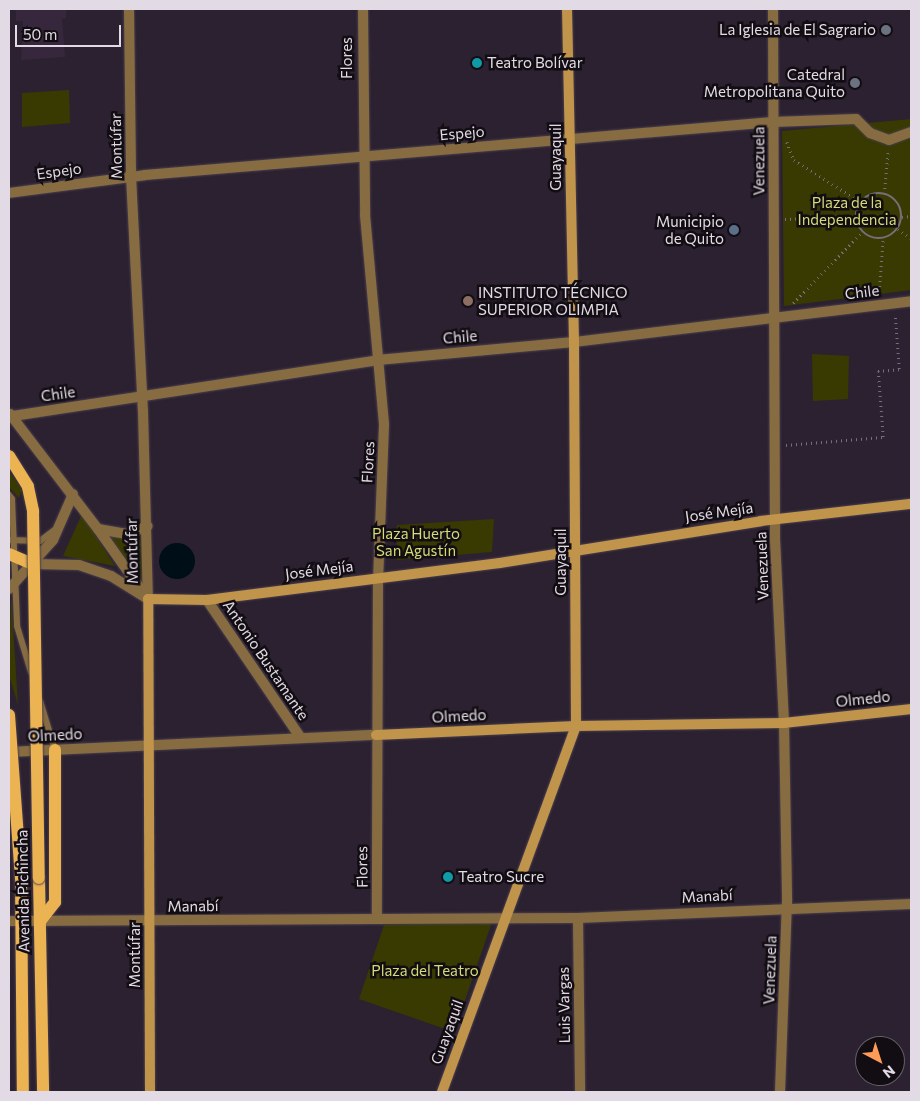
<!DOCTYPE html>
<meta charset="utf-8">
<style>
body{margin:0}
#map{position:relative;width:920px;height:1101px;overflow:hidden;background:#2c2130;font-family:Commissioner,sans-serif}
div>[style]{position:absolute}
.built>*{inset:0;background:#37273c}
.green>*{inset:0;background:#383a01}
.water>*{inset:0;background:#000e18}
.round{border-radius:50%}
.path>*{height:2.5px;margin-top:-1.25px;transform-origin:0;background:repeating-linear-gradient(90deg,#786e7b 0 1px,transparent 0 5px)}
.path>.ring{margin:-1.25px;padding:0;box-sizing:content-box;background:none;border:2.5px solid #786e7b;border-radius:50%}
.roads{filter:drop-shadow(0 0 1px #493f4d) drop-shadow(0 0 1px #493f4d)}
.lane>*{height:6px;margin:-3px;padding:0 3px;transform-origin:3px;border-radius:3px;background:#886c41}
.street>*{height:10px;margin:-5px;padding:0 5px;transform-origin:5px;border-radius:5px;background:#886c41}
.secondary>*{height:10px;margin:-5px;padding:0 5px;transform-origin:5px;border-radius:5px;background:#c0944b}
.primary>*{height:12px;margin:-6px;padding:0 6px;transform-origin:6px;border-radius:6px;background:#ebb351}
.bridges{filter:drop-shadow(0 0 1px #493f4d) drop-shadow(0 0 1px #493f4d)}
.primary-bridge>*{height:12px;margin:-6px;padding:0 6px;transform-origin:6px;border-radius:6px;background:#ebb351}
.dots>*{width:14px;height:14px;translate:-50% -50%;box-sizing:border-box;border:2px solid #120d13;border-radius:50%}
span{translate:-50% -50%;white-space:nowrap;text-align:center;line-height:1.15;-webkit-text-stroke:5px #120d13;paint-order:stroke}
.poi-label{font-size:15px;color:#e2dae4}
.right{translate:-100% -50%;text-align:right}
.left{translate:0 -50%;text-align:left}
.street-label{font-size:15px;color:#e2dae4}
.park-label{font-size:15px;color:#d5db77}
.frame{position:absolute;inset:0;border:10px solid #e2dae4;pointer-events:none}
.north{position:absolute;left:855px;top:1036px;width:50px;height:50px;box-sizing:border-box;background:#120d13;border:1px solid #655f67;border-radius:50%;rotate:140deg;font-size:14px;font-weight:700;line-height:20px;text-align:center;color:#e2dae4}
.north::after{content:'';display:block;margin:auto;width:18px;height:22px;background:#fe9c57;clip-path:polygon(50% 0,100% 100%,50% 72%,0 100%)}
.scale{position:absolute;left:15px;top:25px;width:106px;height:22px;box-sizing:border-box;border:2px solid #e2dae4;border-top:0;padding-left:6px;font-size:15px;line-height:18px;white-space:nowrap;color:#e2dae4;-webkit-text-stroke:4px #120d13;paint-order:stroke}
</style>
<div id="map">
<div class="built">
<div style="clip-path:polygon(16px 9px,66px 9px,66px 18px,62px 19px,65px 57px,21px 60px,23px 21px,16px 21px)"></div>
</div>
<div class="green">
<div style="clip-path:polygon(69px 90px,70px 123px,22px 127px,22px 93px)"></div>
<div style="clip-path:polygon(911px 119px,911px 290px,784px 306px,782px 131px)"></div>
<div style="clip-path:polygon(812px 354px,849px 356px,848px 399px,813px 401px)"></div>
<div style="clip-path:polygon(9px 471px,22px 490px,19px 498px,9px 487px)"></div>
<div style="clip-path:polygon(82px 514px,115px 566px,63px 556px)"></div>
<div style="clip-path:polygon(494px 519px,492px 552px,397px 560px,397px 525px)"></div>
<div style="clip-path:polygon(141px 534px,143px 585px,109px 535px,128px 540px)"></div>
<div style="clip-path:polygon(11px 594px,18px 705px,9px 675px)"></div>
<div style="clip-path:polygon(492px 922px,454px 1032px,359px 999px,384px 925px)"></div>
</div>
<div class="water">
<div class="round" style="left:159px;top:543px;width:36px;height:36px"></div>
</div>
<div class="path">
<div style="left:787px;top:142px;width:19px;rotate:69deg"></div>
<div style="left:794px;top:160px;width:79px;rotate:32.1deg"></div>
<div class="ring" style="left:856px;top:193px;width:43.5px;height:43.5px"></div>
<div style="left:884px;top:194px;width:43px;rotate:-84.7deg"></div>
<div style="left:902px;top:217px;width:9px;rotate:-6deg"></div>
<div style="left:785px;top:219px;width:71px;rotate:-2.4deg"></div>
<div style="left:898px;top:229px;width:16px;rotate:35deg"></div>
<div style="left:879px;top:292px;width:53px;rotate:-85.7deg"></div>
<div style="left:793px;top:303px;width:99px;rotate:-45.8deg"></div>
<div style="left:786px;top:445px;width:97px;rotate:-4.7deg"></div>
<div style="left:883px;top:437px;width:66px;rotate:-94.3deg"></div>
<div style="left:878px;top:371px;width:21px;rotate:-5deg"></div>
<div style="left:899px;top:369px;width:54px;rotate:-94.2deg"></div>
</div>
<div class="roads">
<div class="lane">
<div style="left:9px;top:495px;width:5px;rotate:53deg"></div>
<div style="left:12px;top:499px;width:127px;rotate:87.7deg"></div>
<div style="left:17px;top:626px;width:48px;rotate:73.1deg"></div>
<div style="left:9px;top:540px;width:31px;rotate:2deg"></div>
<div style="left:40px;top:541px;width:20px;rotate:-37deg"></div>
<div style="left:40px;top:701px;width:51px;rotate:73deg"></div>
</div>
<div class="street">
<div style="left:129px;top:9px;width:167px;rotate:89.3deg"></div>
<div style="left:131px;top:176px;width:236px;rotate:87.1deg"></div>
<div style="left:143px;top:412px;width:187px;rotate:88.5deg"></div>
<div style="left:363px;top:9px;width:206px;rotate:89.4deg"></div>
<div style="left:365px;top:215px;width:211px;rotate:84.8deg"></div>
<div style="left:384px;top:425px;width:153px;rotate:92.2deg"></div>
<div style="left:378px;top:578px;width:339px;rotate:90.2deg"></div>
<div style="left:773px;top:9px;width:530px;rotate:89.78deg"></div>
<div style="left:775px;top:539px;width:184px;rotate:87.2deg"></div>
<div style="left:784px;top:723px;width:178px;rotate:89deg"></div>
<div style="left:787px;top:901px;width:191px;rotate:92.1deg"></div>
<div style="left:9px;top:193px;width:137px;rotate:-7.5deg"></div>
<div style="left:145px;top:175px;width:630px;rotate:-4.82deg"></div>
<div style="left:773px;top:122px;width:83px;rotate:-2.1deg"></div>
<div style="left:856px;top:119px;width:20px;rotate:45deg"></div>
<div style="left:870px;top:133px;width:20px;rotate:20deg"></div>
<div style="left:889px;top:140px;width:23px;rotate:-20deg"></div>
<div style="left:10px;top:414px;width:145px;rotate:52.6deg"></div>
<div style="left:98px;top:529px;width:29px;rotate:10deg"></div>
<div style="left:127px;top:534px;width:22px;rotate:-21deg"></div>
<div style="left:13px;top:416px;width:368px;rotate:-8.7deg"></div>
<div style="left:377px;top:360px;width:198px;rotate:-5.2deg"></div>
<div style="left:574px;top:342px;width:339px;rotate:-6.9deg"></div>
<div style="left:98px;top:529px;width:80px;rotate:54.7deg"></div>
<div style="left:33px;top:564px;width:46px;rotate:1.2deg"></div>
<div style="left:79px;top:565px;width:34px;rotate:19deg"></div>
<div style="left:111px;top:576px;width:44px;rotate:31.9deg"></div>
<div style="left:9px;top:589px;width:66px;rotate:-48.1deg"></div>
<div style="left:53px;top:540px;width:50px;rotate:-66.5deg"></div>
<div style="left:207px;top:600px;width:166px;rotate:55.8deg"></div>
<div style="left:9px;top:752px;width:367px;rotate:-2.7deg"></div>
<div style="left:578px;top:918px;width:174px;rotate:89.3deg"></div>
<div style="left:9px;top:921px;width:569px;rotate:-0.3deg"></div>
<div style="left:578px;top:918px;width:333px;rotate:-2.4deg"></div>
</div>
<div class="secondary">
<div style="left:376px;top:735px;width:200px;rotate:-2.6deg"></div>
<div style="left:576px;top:726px;width:208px;rotate:-0.8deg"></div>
<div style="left:784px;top:723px;width:128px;rotate:-6.3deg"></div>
<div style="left:150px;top:1092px;width:493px;rotate:-90.2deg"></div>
<div style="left:148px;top:599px;width:59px;rotate:1deg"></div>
<div style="left:207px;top:600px;width:295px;rotate:-7.2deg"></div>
<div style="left:500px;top:563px;width:264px;rotate:-9.1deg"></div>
<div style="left:761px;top:521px;width:151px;rotate:-6.5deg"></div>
<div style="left:442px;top:1092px;width:390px;rotate:-69.9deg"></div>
<div style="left:576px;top:726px;width:384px;rotate:-90.3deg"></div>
<div style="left:574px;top:342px;width:333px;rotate:-91.2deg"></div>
</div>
<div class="primary">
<div style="left:9px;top:554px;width:26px;rotate:23deg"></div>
<div style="left:39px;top:878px;width:214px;rotate:88.9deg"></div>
<div style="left:21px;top:880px;width:212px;rotate:89.5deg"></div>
<div style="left:41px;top:920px;width:23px;rotate:-52deg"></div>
<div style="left:55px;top:902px;width:152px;rotate:-90deg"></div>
</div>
</div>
<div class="bridges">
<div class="primary-bridge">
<div style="left:9px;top:456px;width:36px;rotate:58deg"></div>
<div style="left:28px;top:487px;width:25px;rotate:78deg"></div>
<div style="left:33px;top:511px;width:367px;rotate:89.1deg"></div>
<div style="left:9px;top:715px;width:165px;rotate:85.8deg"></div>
</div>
</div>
<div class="dots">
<div style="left:886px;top:30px;background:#6b7280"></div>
<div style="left:477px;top:63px;background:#0f9aa8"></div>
<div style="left:855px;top:83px;background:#6b7280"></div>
<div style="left:734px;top:230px;background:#5c6f8a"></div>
<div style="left:468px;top:301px;background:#8d6e63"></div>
<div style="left:448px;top:877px;background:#0f9aa8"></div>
</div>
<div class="poi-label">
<span class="right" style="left:876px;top:30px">La Iglesia de El Sagrario</span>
<span class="left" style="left:487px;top:63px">Teatro Bolívar</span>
<span class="right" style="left:845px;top:83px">Catedral<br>Metropolitana Quito</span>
<span class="right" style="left:724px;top:230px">Municipio<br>de Quito</span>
<span class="left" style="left:478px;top:301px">INSTITUTO TÉCNICO<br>SUPERIOR OLIMPIA</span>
<span class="left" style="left:458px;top:877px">Teatro Sucre</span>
</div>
<div class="street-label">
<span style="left:347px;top:58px;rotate:-90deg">Flores</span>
<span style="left:462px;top:133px;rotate:-5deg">Espejo</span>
<span style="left:116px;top:146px;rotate:-91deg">Montúfar</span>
<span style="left:556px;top:157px;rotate:-90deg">Guayaquil</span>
<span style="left:759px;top:161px;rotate:-90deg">Venezuela</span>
<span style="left:59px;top:171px;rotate:-8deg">Espejo</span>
<span style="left:862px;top:292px;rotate:-7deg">Chile</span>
<span style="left:460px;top:337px;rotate:-5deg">Chile</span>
<span style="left:58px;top:394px;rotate:-8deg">Chile</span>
<span style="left:368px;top:462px;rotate:-87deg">Flores</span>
<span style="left:719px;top:512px;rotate:-8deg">José Mejía</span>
<span style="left:132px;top:551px;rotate:-91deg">Montúfar</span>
<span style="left:561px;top:562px;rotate:-90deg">Guayaquil</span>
<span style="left:762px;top:566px;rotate:-92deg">Venezuela</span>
<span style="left:319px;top:570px;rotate:-7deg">José Mejía</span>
<span style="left:266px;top:660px;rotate:56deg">Antonio Bustamante</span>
<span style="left:863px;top:699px;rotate:-6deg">Olmedo</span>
<span style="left:459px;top:716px;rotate:-3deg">Olmedo</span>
<span style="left:55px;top:735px;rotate:-3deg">Olmedo</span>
<span style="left:362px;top:867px;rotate:-91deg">Flores</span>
<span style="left:23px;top:891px;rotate:-91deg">Avenida Pichincha</span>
<span style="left:707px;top:896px;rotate:-3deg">Manabí</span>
<span style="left:193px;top:906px;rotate:-1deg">Manabí</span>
<span style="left:135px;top:955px;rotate:-90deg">Montúfar</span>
<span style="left:770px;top:970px;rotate:-88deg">Venezuela</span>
<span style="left:564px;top:1005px;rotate:-91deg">Luis Vargas</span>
<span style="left:447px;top:1032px;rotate:-70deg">Guayaquil</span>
</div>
<div class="park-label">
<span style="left:847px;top:211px">Plaza de la<br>Independencia</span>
<span style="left:416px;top:542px">Plaza Huerto<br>San Agustín</span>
<span style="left:425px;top:971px">Plaza del Teatro</span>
</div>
<div class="frame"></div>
<div class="north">N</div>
<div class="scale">50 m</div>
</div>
